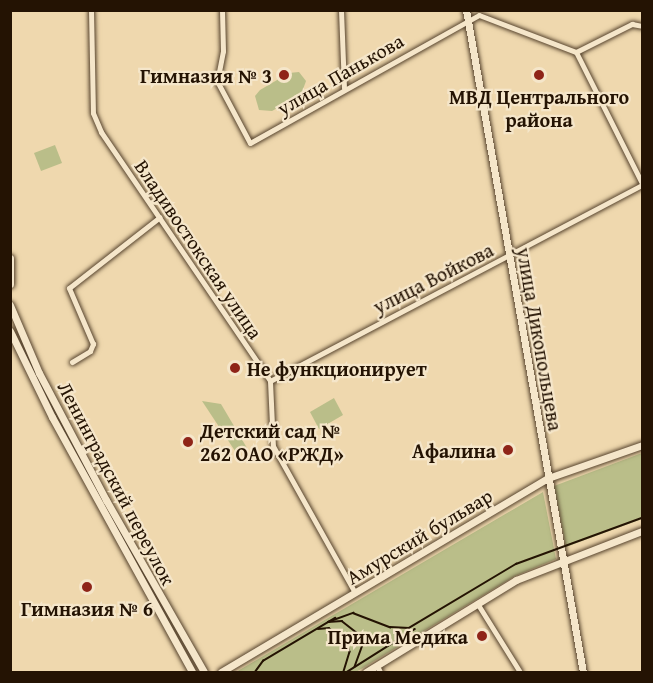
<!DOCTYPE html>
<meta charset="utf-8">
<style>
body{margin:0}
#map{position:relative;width:653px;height:683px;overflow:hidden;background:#efd8ae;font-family:"Gentium Book Plus",serif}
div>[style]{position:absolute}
.green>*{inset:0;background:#babe89}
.roads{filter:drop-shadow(0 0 2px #57442e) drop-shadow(0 0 2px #57442e)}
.street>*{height:5px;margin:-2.5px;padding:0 2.5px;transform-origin:2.5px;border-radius:2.5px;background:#f5e6ca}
.secondary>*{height:7px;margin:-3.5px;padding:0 3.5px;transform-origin:3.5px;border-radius:3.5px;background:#f5e6ca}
.tram>*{height:1.5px;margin:-0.75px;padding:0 0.75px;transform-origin:0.75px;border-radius:0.75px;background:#241303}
.dots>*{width:16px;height:16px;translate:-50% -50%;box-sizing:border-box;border:3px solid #f5e6ca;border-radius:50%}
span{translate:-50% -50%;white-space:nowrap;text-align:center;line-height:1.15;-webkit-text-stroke:4.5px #f5e6ca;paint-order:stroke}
.street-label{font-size:20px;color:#241303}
.poi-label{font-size:20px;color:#241303;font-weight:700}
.right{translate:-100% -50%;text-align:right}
.left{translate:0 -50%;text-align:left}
.frame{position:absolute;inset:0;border:12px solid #241303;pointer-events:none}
</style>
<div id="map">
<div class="green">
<div style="clip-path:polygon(299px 72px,306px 81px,301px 95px,272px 111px,259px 110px,255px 96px,260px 90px,289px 73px)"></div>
<div style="clip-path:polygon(55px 145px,62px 163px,41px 171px,34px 153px)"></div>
<div style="clip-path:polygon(334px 398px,343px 415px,319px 429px,310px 412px)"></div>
<div style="clip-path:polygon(202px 401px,221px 404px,247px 448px,237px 454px)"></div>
<div style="clip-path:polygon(642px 453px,642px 519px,566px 547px,554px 486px)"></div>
<div style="clip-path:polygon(543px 492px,556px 559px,515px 576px,356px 672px,236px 672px)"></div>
</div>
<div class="roads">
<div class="street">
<div style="left:91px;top:10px;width:103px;rotate:88.9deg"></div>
<div style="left:93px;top:113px;width:21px;rotate:67deg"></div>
<div style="left:101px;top:132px;width:301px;rotate:55.8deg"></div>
<div style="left:270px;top:381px;width:65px;rotate:87.4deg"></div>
<div style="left:273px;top:446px;width:168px;rotate:60.8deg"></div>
<div style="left:222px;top:10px;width:41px;rotate:88.6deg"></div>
<div style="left:223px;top:51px;width:31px;rotate:101deg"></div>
<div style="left:217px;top:81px;width:70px;rotate:62deg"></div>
<div style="left:250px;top:143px;width:262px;rotate:-29.2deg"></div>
<div style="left:479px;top:15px;width:104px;rotate:20.9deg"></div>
<div style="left:576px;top:52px;width:63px;rotate:-26.6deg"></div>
<div style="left:632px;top:24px;width:10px;rotate:11deg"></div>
<div style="left:341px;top:10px;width:78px;rotate:87.8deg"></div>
<div style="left:576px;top:52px;width:147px;rotate:63.3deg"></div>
<div style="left:72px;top:362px;width:21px;rotate:-31deg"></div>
<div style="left:90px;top:351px;width:8px;rotate:-67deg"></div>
<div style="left:93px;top:344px;width:61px;rotate:-113.2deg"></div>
<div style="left:69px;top:288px;width:115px;rotate:-38deg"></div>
<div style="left:270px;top:381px;width:420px;rotate:-27.8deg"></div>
<div style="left:477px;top:603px;width:81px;rotate:58.1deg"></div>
<div style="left:377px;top:666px;width:7px;rotate:63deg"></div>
</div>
<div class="secondary">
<div style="left:466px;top:10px;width:672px;rotate:79.98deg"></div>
<div style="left:10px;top:258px;width:26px;rotate:90deg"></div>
<div style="left:10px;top:305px;width:74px;rotate:66.9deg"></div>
<div style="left:39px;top:373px;width:144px;rotate:62.2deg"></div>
<div style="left:106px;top:500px;width:198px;rotate:60.3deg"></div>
<div style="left:10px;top:331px;width:96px;rotate:64deg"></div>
<div style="left:52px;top:417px;width:291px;rotate:61.2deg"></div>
<div style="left:221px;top:672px;width:380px;rotate:-30.7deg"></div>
<div style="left:548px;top:478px;width:100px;rotate:-19.3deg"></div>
<div style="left:366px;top:672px;width:176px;rotate:-31.5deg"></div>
<div style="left:516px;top:580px;width:135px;rotate:-21.3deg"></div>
</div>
</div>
<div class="tram">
<div style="left:328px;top:622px;width:27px;rotate:-20deg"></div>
<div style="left:353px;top:613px;width:40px;rotate:21deg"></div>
<div style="left:390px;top:627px;width:19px;rotate:3deg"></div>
<div style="left:409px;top:628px;width:125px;rotate:-30.9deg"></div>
<div style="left:516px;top:564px;width:134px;rotate:-20.1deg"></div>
<div style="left:328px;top:622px;width:14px;rotate:-4deg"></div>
<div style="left:342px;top:621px;width:23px;rotate:38deg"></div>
<div style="left:360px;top:635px;width:10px;rotate:73deg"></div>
<div style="left:363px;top:645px;width:23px;rotate:110deg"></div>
<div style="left:318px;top:629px;width:11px;rotate:-5deg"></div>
<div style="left:329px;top:628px;width:23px;rotate:38deg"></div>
<div style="left:347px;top:642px;width:10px;rotate:73deg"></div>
<div style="left:350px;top:652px;width:21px;rotate:107deg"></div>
<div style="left:255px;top:672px;width:14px;rotate:-54deg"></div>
<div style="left:263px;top:661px;width:84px;rotate:-30.8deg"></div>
<div style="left:347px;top:672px;width:80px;rotate:-32.3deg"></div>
</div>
<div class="dots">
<div style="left:284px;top:75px;background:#8f2418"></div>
<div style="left:539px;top:75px;background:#8f2418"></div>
<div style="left:235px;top:368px;background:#8f2418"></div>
<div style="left:188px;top:442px;background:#8f2418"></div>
<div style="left:508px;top:450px;background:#8f2418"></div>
<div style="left:87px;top:587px;background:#8f2418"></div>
<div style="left:482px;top:636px;background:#8f2418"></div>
</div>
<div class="street-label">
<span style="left:340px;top:74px;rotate:-30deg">улица Панькова</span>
<span style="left:199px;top:249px;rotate:56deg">Владивостокская улица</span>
<span style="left:433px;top:278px;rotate:-27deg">улица Войкова</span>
<span style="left:540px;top:339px;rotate:80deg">улица Дикопольцева</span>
<span style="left:117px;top:483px;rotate:62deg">Ленинградский переулок</span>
<span style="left:419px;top:536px;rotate:-31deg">Амурский бульвар</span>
</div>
<div class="poi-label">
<span class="right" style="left:272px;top:75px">Гимназия № 3</span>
<span style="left:539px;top:108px">МВД Центрального<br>района</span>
<span class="left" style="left:247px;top:368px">Не функционирует</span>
<span class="left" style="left:200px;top:442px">Детский сад №<br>262 ОАО «РЖД»</span>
<span class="right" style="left:496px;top:450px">Афалина</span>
<span style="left:87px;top:608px">Гимназия № 6</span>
<span class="right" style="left:468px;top:636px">Прима Медика</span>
</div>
<div class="frame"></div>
</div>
